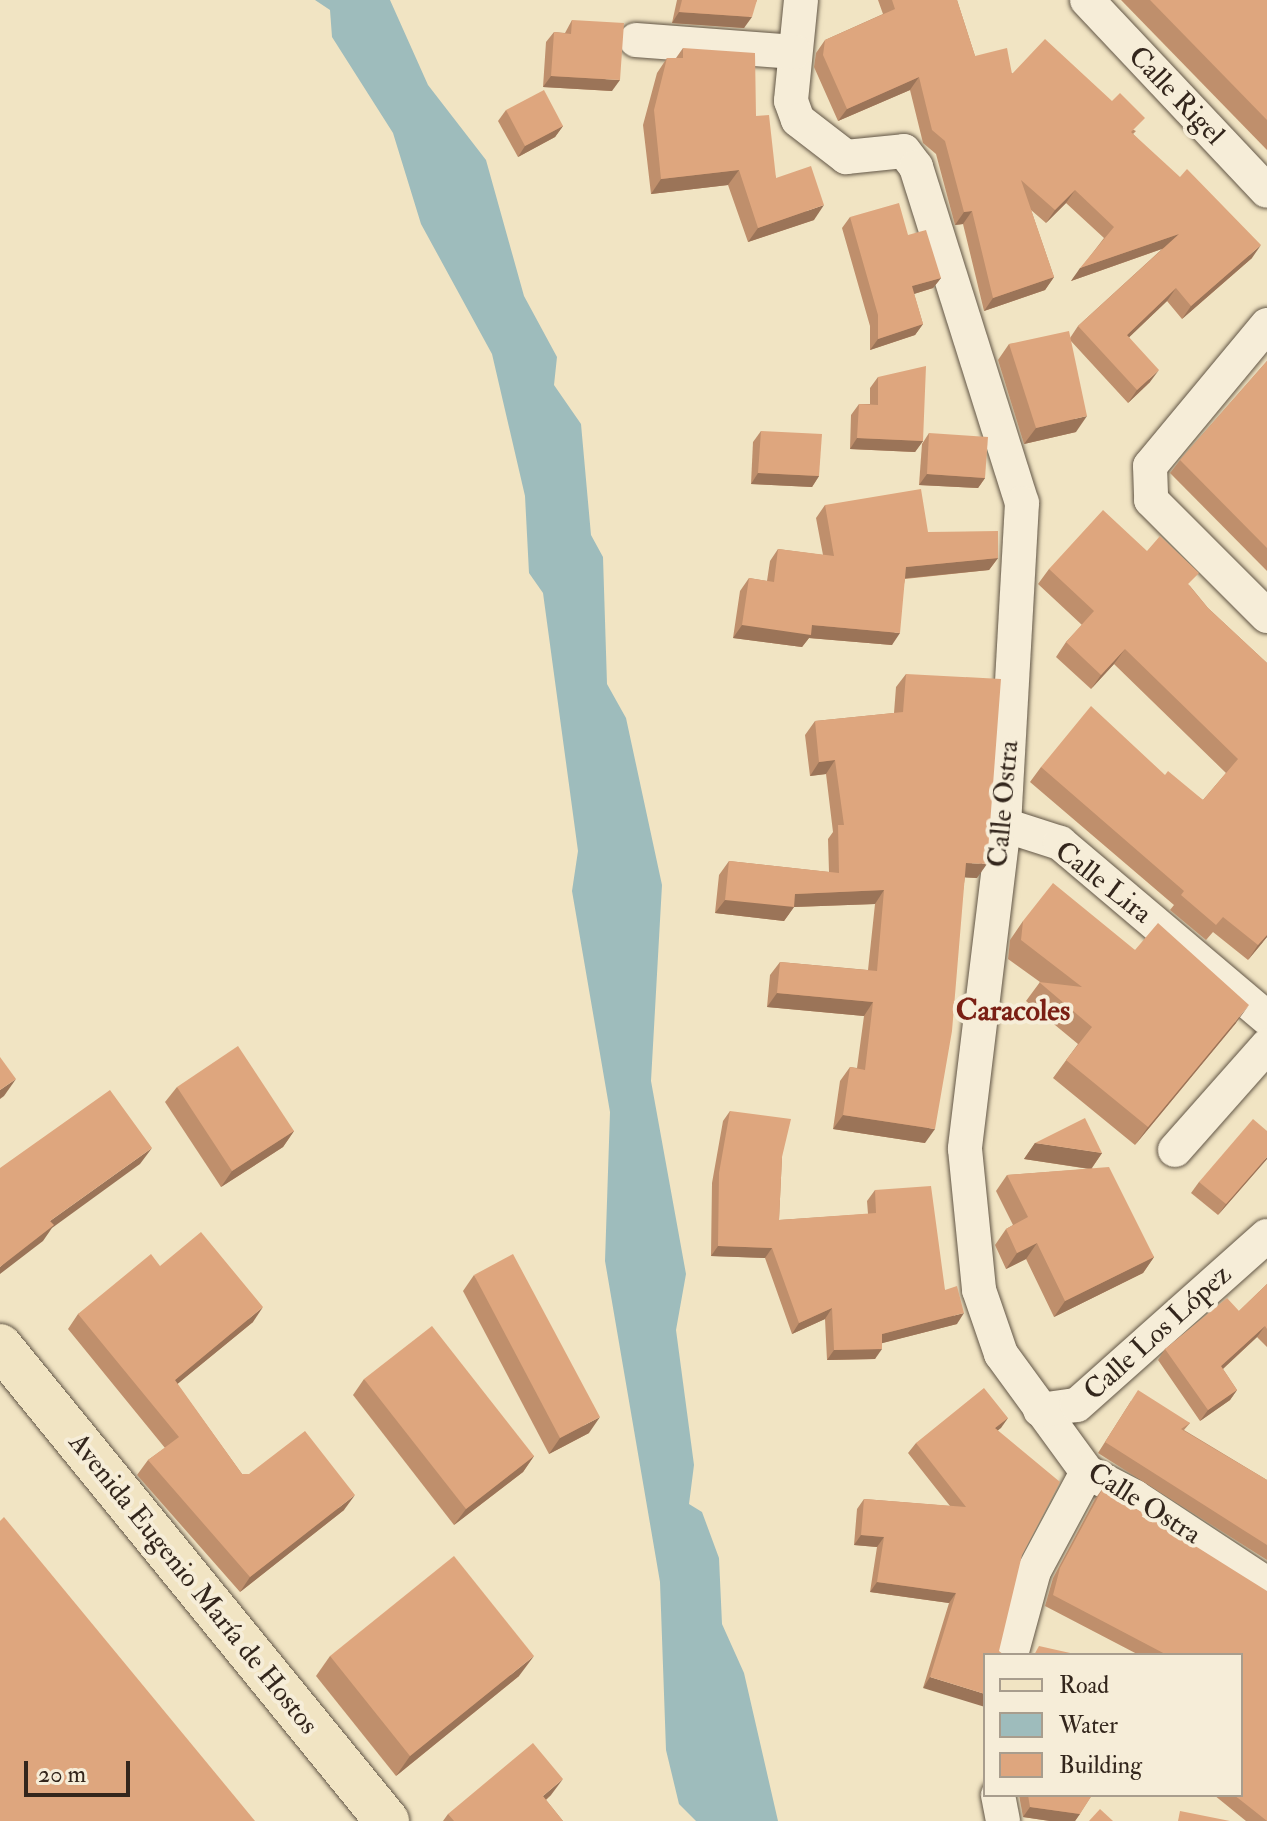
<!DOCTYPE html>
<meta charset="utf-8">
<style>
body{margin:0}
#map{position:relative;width:1267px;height:1821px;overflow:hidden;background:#f1e4c3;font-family:"IM FELL Double Pica",serif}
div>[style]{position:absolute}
.water>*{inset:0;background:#9ebcbc}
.roads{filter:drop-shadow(0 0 2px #625646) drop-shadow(0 0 2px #625646)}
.minor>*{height:34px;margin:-17px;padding:0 17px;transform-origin:17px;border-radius:17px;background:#f6edd8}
.primary>*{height:44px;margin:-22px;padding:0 22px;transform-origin:22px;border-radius:22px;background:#f1e4c3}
.wall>*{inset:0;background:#bf8f6c}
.shaded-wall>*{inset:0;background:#9b7458}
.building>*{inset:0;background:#dea67e}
span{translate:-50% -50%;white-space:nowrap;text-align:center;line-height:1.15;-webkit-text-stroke:8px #f6edd8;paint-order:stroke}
.street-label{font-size:28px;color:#33261c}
.neighbourhood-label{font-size:30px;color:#7a1f14;font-weight:700}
.legend{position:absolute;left:983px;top:1653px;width:260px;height:144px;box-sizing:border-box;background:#f6edd8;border:2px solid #a89d8d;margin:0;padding:10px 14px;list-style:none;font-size:24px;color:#33261c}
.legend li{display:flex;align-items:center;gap:16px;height:40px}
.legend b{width:40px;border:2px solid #a89d8d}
.scale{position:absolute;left:24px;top:1761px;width:106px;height:36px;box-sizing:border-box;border:4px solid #33261c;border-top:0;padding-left:10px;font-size:24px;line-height:28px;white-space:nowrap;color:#33261c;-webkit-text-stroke:6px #f6edd8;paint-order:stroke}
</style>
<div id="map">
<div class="water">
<div style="clip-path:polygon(315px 0,390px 0,428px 85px,486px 160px,524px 296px,557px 357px,554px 385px,581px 424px,591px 535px,603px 557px,607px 684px,626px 718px,662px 885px,651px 1081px,686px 1274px,676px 1330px,694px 1465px,689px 1504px,702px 1512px,719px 1558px,722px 1624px,744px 1673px,778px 1821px,696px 1821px,679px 1804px,666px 1750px,660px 1582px,605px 1261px,610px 1112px,572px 891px,578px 851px,543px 593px,529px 573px,525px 496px,492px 354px,421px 224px,393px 133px,332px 37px,330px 10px)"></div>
</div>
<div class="roads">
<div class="minor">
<div style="left:801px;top:0;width:101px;rotate:95.7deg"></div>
<div style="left:791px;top:101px;width:20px;rotate:70deg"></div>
<div style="left:798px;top:120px;width:61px;rotate:37.6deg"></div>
<div style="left:846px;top:157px;width:58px;rotate:-5.9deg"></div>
<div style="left:904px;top:151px;width:20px;rotate:53deg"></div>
<div style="left:916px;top:167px;width:352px;rotate:72.5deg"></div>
<div style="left:1022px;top:503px;width:323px;rotate:93.2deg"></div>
<div style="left:1004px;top:825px;width:326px;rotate:96.9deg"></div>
<div style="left:965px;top:1149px;width:142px;rotate:84.3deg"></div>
<div style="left:979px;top:1290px;width:68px;rotate:71deg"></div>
<div style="left:1001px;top:1354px;width:146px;rotate:53.9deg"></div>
<div style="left:1087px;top:1472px;width:54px;rotate:27.5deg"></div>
<div style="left:1135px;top:1497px;width:158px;rotate:33.4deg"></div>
<div style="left:1087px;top:0;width:262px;rotate:46.7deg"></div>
<div style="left:636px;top:40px;width:159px;rotate:4.3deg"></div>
<div style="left:1267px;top:325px;width:183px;rotate:129.7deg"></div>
<div style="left:1150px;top:466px;width:34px;rotate:88deg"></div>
<div style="left:1151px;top:500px;width:164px;rotate:45deg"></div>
<div style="left:1004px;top:825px;width:59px;rotate:17.8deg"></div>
<div style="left:1060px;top:843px;width:271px;rotate:40.2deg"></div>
<div style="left:1175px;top:1150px;width:139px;rotate:-48.5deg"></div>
<div style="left:1040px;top:1410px;width:37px;rotate:-8deg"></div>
<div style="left:1077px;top:1405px;width:254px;rotate:-41.7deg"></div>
<div style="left:1011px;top:1655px;width:87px;rotate:-74.7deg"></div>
<div style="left:1034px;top:1571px;width:112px;rotate:-61.8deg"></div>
<div style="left:998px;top:1795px;width:26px;rotate:79deg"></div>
</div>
<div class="primary">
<div style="left:0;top:1346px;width:613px;rotate:50.83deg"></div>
</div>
</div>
<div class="wall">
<div style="clip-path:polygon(677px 0,757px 0,744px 28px,672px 23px)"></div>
<div style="clip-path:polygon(878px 0,957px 0,975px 56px,1136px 131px,1133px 134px,1252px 258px,1182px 319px,1167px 301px,1129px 337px,1150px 382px,1128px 403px,1070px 340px,1076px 432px,1024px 444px,998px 360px,1009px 344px,1070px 338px,1078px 326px,1162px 249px,1071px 281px,1104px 238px,1066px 203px,1046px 223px,1031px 210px,1054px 277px,1045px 290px,984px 311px,963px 224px,955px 225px,936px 154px,923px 143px,910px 90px,838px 121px,814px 67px,816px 53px,825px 40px,883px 14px)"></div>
<div style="clip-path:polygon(1121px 0,1267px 0,1267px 150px)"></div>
<div style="clip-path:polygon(572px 20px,612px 91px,543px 87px,546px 42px,554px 32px,565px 33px)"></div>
<div style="clip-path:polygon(683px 48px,756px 116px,776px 178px,814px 220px,748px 242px,728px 185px,651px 194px,643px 125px,657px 73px,667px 58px,676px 58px)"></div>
<div style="clip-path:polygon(506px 110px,563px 126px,555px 137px,518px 157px,498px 121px)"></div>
<div style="clip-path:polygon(850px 217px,908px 235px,941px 278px,933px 288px,914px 294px,923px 324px,915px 335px,870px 350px,870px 326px,842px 228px)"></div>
<div style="clip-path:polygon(1267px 361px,1267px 571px,1170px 473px,1180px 460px)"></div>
<div style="clip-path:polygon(878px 377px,923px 441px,915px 452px,850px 449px,851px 415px,859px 404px,870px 404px,870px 388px)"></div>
<div style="clip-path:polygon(761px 431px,819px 476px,812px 487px,751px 484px,753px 442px)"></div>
<div style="clip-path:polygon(929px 433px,985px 478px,978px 488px,919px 485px,922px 444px)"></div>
<div style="clip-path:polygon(825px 505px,928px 532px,998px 558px,989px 570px,905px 579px,892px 645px,809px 638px,802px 647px,733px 638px,740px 591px,749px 578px,767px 581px,770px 561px,778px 549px,823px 555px,816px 518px)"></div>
<div style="clip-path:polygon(1147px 551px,1190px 586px,1208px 608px,1267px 663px,1267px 937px,1248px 960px,1213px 932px,1206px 940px,1170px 910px,1174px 905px,1030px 782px,1041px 767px,1165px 775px,1203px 800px,1226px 773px,1114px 664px,1091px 689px,1056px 657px,1066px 642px,1082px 625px,1038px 584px,1049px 569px)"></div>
<div style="clip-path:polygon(906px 674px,977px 878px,965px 877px,925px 1143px,833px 1129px,840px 1081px,850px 1067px,857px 1068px,864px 1016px,767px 1007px,770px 975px,780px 962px,868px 970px,875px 904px,794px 907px,784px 921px,715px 913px,719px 875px,729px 861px,829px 872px,828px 839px,833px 832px,826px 774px,810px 776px,805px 735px,815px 721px,894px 713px,896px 687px)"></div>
<div style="clip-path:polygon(1023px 921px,1135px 950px,1236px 1023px,1135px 1145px,1053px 1078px,1078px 1044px,1026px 1001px,1040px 982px,1008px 959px,1010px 940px)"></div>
<div style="clip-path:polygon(177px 1087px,294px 1131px,283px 1147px,221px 1187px,165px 1102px)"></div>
<div style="clip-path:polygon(730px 1111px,782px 1157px,779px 1220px,868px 1214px,867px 1201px,875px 1190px,945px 1290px,957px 1324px,882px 1343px,875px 1359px,827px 1360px,825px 1319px,792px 1334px,765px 1258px,711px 1256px,712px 1183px,723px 1121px)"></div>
<div style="clip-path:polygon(1035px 1143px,1102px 1153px,1092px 1168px,1154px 1257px,1143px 1273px,1054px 1317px,1026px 1259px,1006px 1269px,995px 1245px,1006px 1229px,1013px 1225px,996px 1191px,1007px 1175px,1089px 1169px,1024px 1159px)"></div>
<div style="clip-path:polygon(1267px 1159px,1218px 1215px,1191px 1193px,1199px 1182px)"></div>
<div style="clip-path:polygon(160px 1266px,253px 1322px,177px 1384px,242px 1474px,344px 1510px,240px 1592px,137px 1475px,148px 1460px,165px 1448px,68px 1329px,78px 1314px)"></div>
<div style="clip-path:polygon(474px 1275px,589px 1433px,549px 1454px,463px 1291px)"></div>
<div style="clip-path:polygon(1267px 1284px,1267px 1347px,1257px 1337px,1223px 1369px,1237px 1390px,1230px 1400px,1200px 1421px,1158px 1360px,1165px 1349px,1239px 1311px)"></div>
<div style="clip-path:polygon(364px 1379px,534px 1456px,523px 1472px,454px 1525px,353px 1395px)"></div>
<div style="clip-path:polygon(1131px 1401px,1190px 1423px,1184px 1430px,1267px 1480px,1267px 1560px,1098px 1453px)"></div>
<div style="clip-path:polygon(1008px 1418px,998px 1430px,1022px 1555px,923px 1688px,949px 1603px,870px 1592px,877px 1547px,854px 1545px,857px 1509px,864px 1499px,950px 1506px,908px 1453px,916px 1443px)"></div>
<div style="clip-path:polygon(1103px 1488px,1263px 1590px,1267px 1821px,1246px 1821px,1214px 1795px,1241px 1795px,1241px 1655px,1139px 1655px,1045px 1606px,1053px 1578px,1095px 1499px)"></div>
<div style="clip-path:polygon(330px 1656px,519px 1676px,396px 1776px,316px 1676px)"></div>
<div style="clip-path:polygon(551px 1795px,546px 1800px,563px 1821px,443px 1821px,448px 1814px)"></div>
<div style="clip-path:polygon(1019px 1795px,1092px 1795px,1075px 1821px,1050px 1821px,1023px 1817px)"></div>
</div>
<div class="shaded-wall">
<div style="clip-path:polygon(679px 12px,752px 17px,744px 28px,672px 23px)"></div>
<div style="clip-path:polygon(551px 76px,620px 80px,612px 91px,543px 87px)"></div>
<div style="clip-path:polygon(919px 77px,910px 90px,838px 121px,847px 109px)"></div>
<div style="clip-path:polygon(563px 126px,555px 137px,518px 157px,525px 146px)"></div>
<div style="clip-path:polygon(739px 170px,728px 185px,651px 194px,661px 179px)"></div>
<div style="clip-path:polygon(1075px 190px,1066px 203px,1046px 223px,1055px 210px)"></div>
<div style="clip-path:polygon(824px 205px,814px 220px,748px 242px,758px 228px)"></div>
<div style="clip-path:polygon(972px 211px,963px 224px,955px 225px,964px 212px)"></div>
<div style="clip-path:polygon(1179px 234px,1170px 246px,1071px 281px,1080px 268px)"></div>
<div style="clip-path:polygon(1261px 245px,1252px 258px,1182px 319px,1191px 306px)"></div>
<div style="clip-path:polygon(1054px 277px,1045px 290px,984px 311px,993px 298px)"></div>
<div style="clip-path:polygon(941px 278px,933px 288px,904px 297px,912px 286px)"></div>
<div style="clip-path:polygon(1176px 288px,1167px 301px,1118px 348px,1127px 335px)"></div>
<div style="clip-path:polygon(923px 324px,915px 335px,870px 350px,878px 339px)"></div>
<div style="clip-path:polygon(1159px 370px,1150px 382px,1128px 403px,1137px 390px)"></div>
<div style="clip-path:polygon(1087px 416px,1076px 432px,1024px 444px,1036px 428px)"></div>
<div style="clip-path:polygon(857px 438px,923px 441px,915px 452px,850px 449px)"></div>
<div style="clip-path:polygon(758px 473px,819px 476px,812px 487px,751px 484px)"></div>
<div style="clip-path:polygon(927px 474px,985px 478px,978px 488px,919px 485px)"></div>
<div style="clip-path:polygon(998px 558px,989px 570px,898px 579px,906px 567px)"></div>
<div style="clip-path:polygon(742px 625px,812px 625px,900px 633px,892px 645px,809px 638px,802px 647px,733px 638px)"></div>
<div style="clip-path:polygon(1125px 649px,1114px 664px,1091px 689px,1101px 675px)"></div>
<div style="clip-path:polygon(835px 760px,826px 774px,810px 776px,819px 762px)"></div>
<div style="clip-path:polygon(966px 863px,987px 864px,977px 878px,956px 877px)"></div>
<div style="clip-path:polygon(884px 890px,875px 904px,794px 907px,784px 921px,715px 913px,725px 900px,795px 894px)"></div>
<div style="clip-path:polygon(1267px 935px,1267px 937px,1248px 960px,1258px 945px)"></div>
<div style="clip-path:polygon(777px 993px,873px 1002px,864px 1016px,767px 1007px)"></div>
<div style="clip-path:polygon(1249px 1005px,1236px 1023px,1135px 1145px,1148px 1127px)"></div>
<div style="clip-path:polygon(16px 1079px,4px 1096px,0 1099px,0 1090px)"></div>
<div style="clip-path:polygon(843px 1115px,935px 1129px,925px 1143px,833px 1129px)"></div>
<div style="clip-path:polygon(294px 1131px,283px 1147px,221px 1187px,232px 1171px)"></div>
<div style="clip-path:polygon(1035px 1143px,1102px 1153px,1091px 1169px,1024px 1159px)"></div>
<div style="clip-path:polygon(152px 1148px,140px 1164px,52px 1228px,43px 1241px,0 1274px,0 1267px,50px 1221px)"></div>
<div style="clip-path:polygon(1267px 1157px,1267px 1159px,1218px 1215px,1226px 1204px)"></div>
<div style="clip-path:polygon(1037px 1243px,1026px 1259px,1006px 1269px,1017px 1253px)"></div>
<div style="clip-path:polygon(718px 1246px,772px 1248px,765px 1258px,711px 1256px)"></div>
<div style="clip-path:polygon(1154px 1257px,1143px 1273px,1054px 1317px,1065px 1301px)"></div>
<div style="clip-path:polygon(263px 1307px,253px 1322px,164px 1395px,175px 1380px)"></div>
<div style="clip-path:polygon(832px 1308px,825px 1319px,792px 1334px,799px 1323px)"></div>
<div style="clip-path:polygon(964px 1313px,957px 1324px,875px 1345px,882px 1334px)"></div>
<div style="clip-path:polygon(1265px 1326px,1257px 1337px,1214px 1377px,1221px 1366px)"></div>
<div style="clip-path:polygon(882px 1349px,875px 1359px,827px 1360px,834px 1350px)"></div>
<div style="clip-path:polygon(1237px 1390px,1230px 1400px,1200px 1421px,1208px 1410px)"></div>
<div style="clip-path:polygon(600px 1417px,589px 1433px,549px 1454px,560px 1438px)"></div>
<div style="clip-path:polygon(1008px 1418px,1001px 1428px,988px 1438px,995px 1428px)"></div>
<div style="clip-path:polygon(534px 1456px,523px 1472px,454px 1525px,466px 1509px)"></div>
<div style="clip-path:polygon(355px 1495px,344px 1510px,240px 1592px,250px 1577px)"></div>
<div style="clip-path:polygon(861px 1535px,884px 1537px,877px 1547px,854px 1545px)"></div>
<div style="clip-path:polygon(877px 1582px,956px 1593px,949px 1603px,870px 1592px)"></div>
<div style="clip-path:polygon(534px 1656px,519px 1676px,396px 1776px,410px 1756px)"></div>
<div style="clip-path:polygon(930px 1677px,985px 1694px,985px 1707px,923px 1688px)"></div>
<div style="clip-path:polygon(563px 1779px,551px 1795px,531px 1812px,543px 1796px)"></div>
<div style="clip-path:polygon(1030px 1807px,1080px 1814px,1075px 1821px,1050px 1821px,1023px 1817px)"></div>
</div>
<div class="building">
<div style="clip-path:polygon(682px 0,757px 0,752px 17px,679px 12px)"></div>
<div style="clip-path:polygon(892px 0,957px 0,975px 56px,1007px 48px,1012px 74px,1045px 39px,1112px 101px,1120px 93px,1145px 118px,1131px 132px,1180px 177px,1187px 169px,1261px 245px,1191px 306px,1176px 288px,1127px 335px,1159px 370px,1137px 390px,1078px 326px,1179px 234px,1080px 268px,1114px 227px,1075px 190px,1055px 210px,1021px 180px,1054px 277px,993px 298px,972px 211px,964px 212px,945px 141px,932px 130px,919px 77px,847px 109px,823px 55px,825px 40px,895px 9px)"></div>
<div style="clip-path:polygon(1150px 0,1267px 0,1267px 120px)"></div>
<div style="clip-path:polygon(572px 20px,624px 23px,620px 80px,551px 76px,554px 32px,571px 34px)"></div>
<div style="clip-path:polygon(683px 48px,755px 53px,756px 116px,769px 115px,776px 178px,811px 166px,824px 205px,758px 228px,739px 170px,661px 179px,654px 110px,667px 58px,683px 58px)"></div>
<div style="clip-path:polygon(544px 90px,563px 126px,525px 146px,506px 110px)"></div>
<div style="clip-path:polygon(899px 203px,908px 235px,926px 230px,941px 278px,912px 286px,923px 324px,878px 339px,878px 315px,850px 217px)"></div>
<div style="clip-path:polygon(1069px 331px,1087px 416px,1036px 428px,1009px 344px)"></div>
<div style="clip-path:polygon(1267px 361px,1267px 548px,1180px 460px)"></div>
<div style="clip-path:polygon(926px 366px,923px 441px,857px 438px,859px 404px,878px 405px,878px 377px)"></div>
<div style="clip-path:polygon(761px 431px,822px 434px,819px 476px,758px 473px)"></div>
<div style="clip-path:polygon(929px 433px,988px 437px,985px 478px,927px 474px)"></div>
<div style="clip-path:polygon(921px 489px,928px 532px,998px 531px,998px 558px,906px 567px,900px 633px,812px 625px,811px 635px,742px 625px,749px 578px,774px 582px,778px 549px,834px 556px,825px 505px)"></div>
<div style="clip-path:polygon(1103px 510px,1147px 551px,1160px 536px,1199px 573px,1188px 584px,1208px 608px,1267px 663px,1267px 935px,1258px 945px,1223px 917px,1216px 925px,1181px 895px,1184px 891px,1041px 767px,1091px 706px,1165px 775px,1168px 771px,1203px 800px,1238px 759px,1125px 649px,1101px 675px,1066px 642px,1094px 611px,1049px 569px)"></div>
<div style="clip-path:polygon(906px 674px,1001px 679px,987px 864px,966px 863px,952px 1031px,935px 1129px,843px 1115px,850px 1067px,865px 1070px,873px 1002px,777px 993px,780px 962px,877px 971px,884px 890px,795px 894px,794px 907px,725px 900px,729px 861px,839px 873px,838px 825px,844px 825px,835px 760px,819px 762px,815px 721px,903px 712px)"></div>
<div style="clip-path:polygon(1053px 883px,1135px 950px,1158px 923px,1249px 1005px,1148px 1127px,1066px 1060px,1092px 1027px,1039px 982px,1082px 987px,1021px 940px,1023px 921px)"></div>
<div style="clip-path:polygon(238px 1046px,294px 1131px,232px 1171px,177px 1087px)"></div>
<div style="clip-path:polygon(0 1057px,16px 1079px,0 1090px)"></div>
<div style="clip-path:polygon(110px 1090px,152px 1148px,50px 1221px,54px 1225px,0 1267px,0 1168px)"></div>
<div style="clip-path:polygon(730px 1111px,791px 1119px,782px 1157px,779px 1220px,876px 1213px,875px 1190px,931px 1186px,945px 1290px,957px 1286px,964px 1313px,882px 1334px,882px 1349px,834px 1350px,832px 1308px,799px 1323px,772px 1248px,718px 1246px,719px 1173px)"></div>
<div style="clip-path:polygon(1085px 1118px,1102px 1153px,1035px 1143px)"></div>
<div style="clip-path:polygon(1253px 1119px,1267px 1131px,1267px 1157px,1226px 1204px,1199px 1182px)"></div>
<div style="clip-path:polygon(1109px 1167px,1154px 1257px,1065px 1301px,1037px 1243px,1017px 1253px,1006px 1229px,1028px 1217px,1007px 1175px)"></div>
<div style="clip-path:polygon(201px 1232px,263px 1307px,175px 1380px,242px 1474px,249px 1474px,305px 1431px,355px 1495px,250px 1577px,148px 1460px,179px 1437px,78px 1314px,151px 1254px,160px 1266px)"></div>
<div style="clip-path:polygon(513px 1254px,600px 1417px,560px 1438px,474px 1275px)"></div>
<div style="clip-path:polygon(1267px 1284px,1267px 1329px,1265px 1326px,1221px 1366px,1237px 1390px,1208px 1410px,1165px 1349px,1227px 1298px,1239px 1311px)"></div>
<div style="clip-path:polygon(432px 1326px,534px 1456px,466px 1509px,364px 1379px)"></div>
<div style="clip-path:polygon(984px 1388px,1008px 1418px,995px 1428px,1060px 1482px,1022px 1555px,999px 1651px,1004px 1655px,985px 1655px,985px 1694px,930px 1677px,956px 1593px,877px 1582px,884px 1537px,861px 1535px,864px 1499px,966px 1507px,916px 1443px)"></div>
<div style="clip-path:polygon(1138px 1390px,1190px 1423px,1181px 1429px,1267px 1480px,1267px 1545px,1105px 1442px)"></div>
<div style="clip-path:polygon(1103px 1488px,1267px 1591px,1267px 1821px,1234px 1795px,1241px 1795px,1241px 1655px,1167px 1655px,1053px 1595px,1060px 1568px)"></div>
<div style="clip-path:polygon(4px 1517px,255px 1821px,0 1821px,0 1521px)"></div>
<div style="clip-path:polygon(454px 1556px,534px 1656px,410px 1756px,330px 1656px)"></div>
<div style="clip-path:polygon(1039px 1646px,1079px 1655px,1034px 1655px)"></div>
<div style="clip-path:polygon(533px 1743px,563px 1779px,543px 1796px,563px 1821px,454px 1821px,448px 1814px)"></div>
<div style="clip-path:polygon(1028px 1795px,1092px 1795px,1080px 1814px,1030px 1807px)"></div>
<div style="clip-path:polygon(1100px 1809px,1113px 1821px,1089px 1821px)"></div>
<div style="clip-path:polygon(1180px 1811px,1230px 1821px,1178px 1821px)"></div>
</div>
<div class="street-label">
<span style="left:1176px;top:96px;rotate:46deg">Calle Rigel</span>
<span style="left:1004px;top:804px;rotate:-85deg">Calle Ostra</span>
<span style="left:1103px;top:883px;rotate:38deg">Calle Lira</span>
<span style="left:1158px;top:1333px;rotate:-42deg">Calle Los López</span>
<span style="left:1144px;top:1504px;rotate:32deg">Calle Ostra</span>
<span style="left:193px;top:1584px;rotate:51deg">Avenida Eugenio María de Hostos</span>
</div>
<div class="neighbourhood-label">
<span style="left:1013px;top:1011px">Caracoles</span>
</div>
<ul class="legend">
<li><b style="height:10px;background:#f1e4c3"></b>Road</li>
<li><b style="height:22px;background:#9ebcbc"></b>Water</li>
<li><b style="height:22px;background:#dea67e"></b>Building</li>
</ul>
<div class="scale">20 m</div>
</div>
